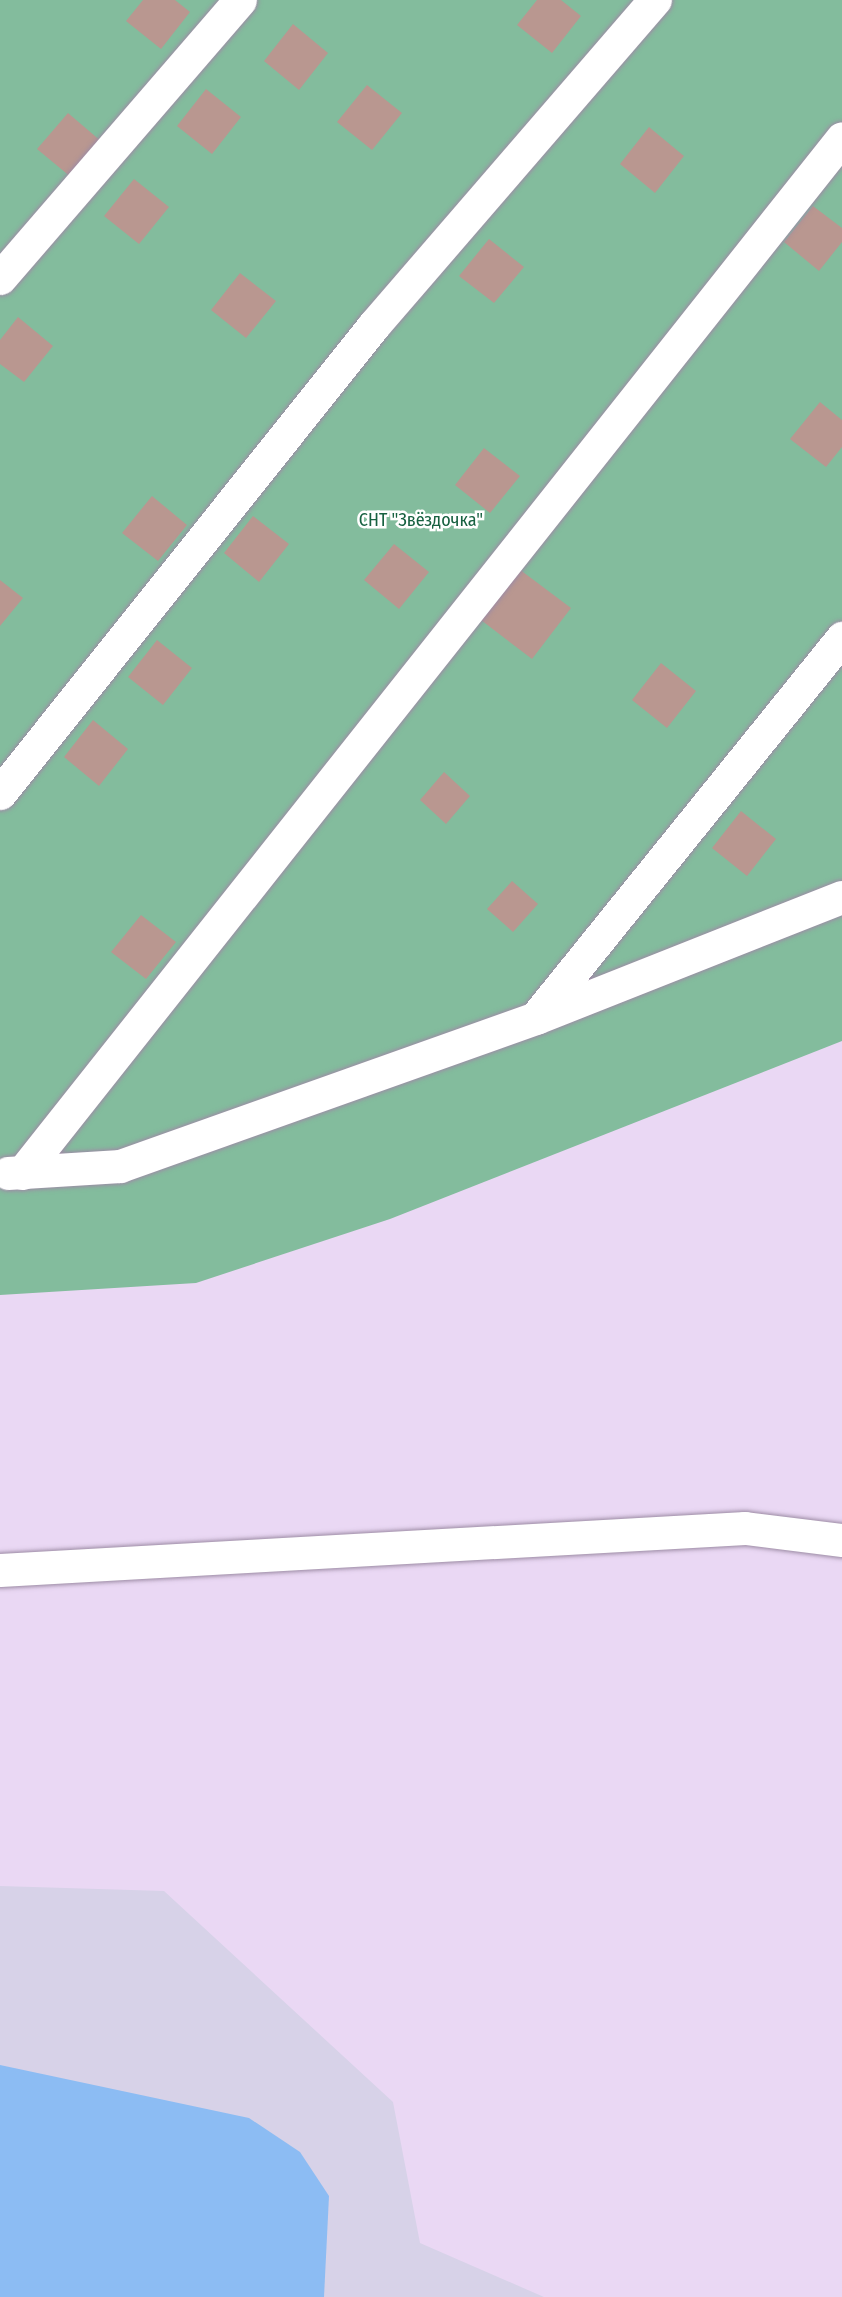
<!DOCTYPE html>
<meta charset="utf-8">
<style>
body{margin:0}
#map{position:relative;width:842px;height:2297px;overflow:hidden;background:#ead8f4;font-family:"Fira Sans Condensed",sans-serif}
div>[style]{position:absolute}
.industrial>*{inset:0;background:#d7d2e8}
.green>*{inset:0;background:#83bc9d}
.water>*{inset:0;background:#8cbcf3}
.building>*{inset:0;background:#b99790}
.roads{filter:drop-shadow(0 0 2px #9d8ca5) drop-shadow(0 0 2px #9d8ca5)}
.minor>*{height:33px;margin:-16.5px;padding:0 16.5px;transform-origin:16.5px;border-radius:16.5px;background:#fff}
span{translate:-50% -50%;white-space:nowrap;text-align:center;line-height:1.15;-webkit-text-stroke:5px #fff;paint-order:stroke}
.park-label{font-size:18px;color:#176141}
</style>
<div id="map">
<div class="industrial">
<div style="clip-path:polygon(0 1886px,164px 1891px,393px 2102px,420px 2243px,544px 2297px,0 2297px)"></div>
</div>
<div class="green">
<div style="clip-path:polygon(0 0,842px 0,842px 1041px,390px 1219px,196px 1283px,0 1295px)"></div>
</div>
<div class="water">
<div style="clip-path:polygon(0 2065px,249px 2118px,300px 2152px,329px 2196px,324px 2297px,0 2297px)"></div>
</div>
<div class="building">
<div style="clip-path:polygon(143px 0,175px 0,190px 12px,161px 49px,126px 21px)"></div>
<div style="clip-path:polygon(537px 0,561px 0,581px 16px,552px 53px,517px 25px)"></div>
<div style="clip-path:polygon(293px 24px,328px 53px,299px 90px,264px 61px)"></div>
<div style="clip-path:polygon(367px 85px,402px 113px,372px 150px,337px 122px)"></div>
<div style="clip-path:polygon(206px 89px,241px 117px,212px 154px,177px 126px)"></div>
<div style="clip-path:polygon(68px 113px,102px 142px,72px 178px,37px 149px)"></div>
<div style="clip-path:polygon(649px 127px,684px 156px,655px 193px,620px 164px)"></div>
<div style="clip-path:polygon(134px 179px,169px 207px,139px 244px,104px 216px)"></div>
<div style="clip-path:polygon(813px 206px,842px 228px,842px 242px,819px 271px,784px 242px)"></div>
<div style="clip-path:polygon(489px 239px,524px 267px,494px 303px,459px 276px)"></div>
<div style="clip-path:polygon(240px 273px,276px 301px,246px 338px,211px 310px)"></div>
<div style="clip-path:polygon(18px 317px,53px 346px,24px 382px,0 364px,0 340px)"></div>
<div style="clip-path:polygon(820px 402px,842px 420px,842px 447px,826px 467px,790px 439px)"></div>
<div style="clip-path:polygon(484px 448px,520px 476px,490px 513px,455px 485px)"></div>
<div style="clip-path:polygon(152px 496px,187px 525px,158px 561px,122px 533px)"></div>
<div style="clip-path:polygon(253px 516px,289px 544px,259px 582px,224px 553px)"></div>
<div style="clip-path:polygon(394px 544px,429px 572px,399px 609px,364px 580px)"></div>
<div style="clip-path:polygon(519px 569px,571px 608px,532px 659px,481px 620px)"></div>
<div style="clip-path:polygon(0 580px,23px 598px,0 626px)"></div>
<div style="clip-path:polygon(157px 640px,192px 668px,163px 705px,128px 677px)"></div>
<div style="clip-path:polygon(661px 663px,696px 691px,667px 728px,632px 700px)"></div>
<div style="clip-path:polygon(93px 720px,128px 749px,99px 786px,64px 757px)"></div>
<div style="clip-path:polygon(444px 772px,470px 796px,446px 824px,420px 800px)"></div>
<div style="clip-path:polygon(741px 811px,776px 839px,747px 876px,712px 848px)"></div>
<div style="clip-path:polygon(512px 881px,538px 904px,513px 932px,487px 909px)"></div>
<div style="clip-path:polygon(141px 915px,176px 942px,146px 979px,111px 952px)"></div>
</div>
<div class="roads">
<div class="minor">
<div style="left:0;top:278px;width:367px;rotate:-49.2deg"></div>
<div style="left:0;top:793px;width:599px;rotate:-51.37deg"></div>
<div style="left:374px;top:325px;width:430px;rotate:-49.2deg"></div>
<div style="left:537px;top:1016px;width:486px;rotate:-51.1deg"></div>
<div style="left:8px;top:1173px;width:112px;rotate:-3.6deg"></div>
<div style="left:120px;top:1166px;width:442px;rotate:-19.6deg"></div>
<div style="left:536px;top:1018px;width:329px;rotate:-21.6deg"></div>
<div style="left:22px;top:1173px;width:1320px;rotate:-51.61deg"></div>
<div style="left:0;top:1570px;width:746px;rotate:-3.23deg"></div>
<div style="left:745px;top:1528px;width:98px;rotate:7.1deg"></div>
</div>
</div>
<div class="park-label">
<span style="left:421px;top:520px">СНТ "Звёздочка"</span>
</div>
</div>
